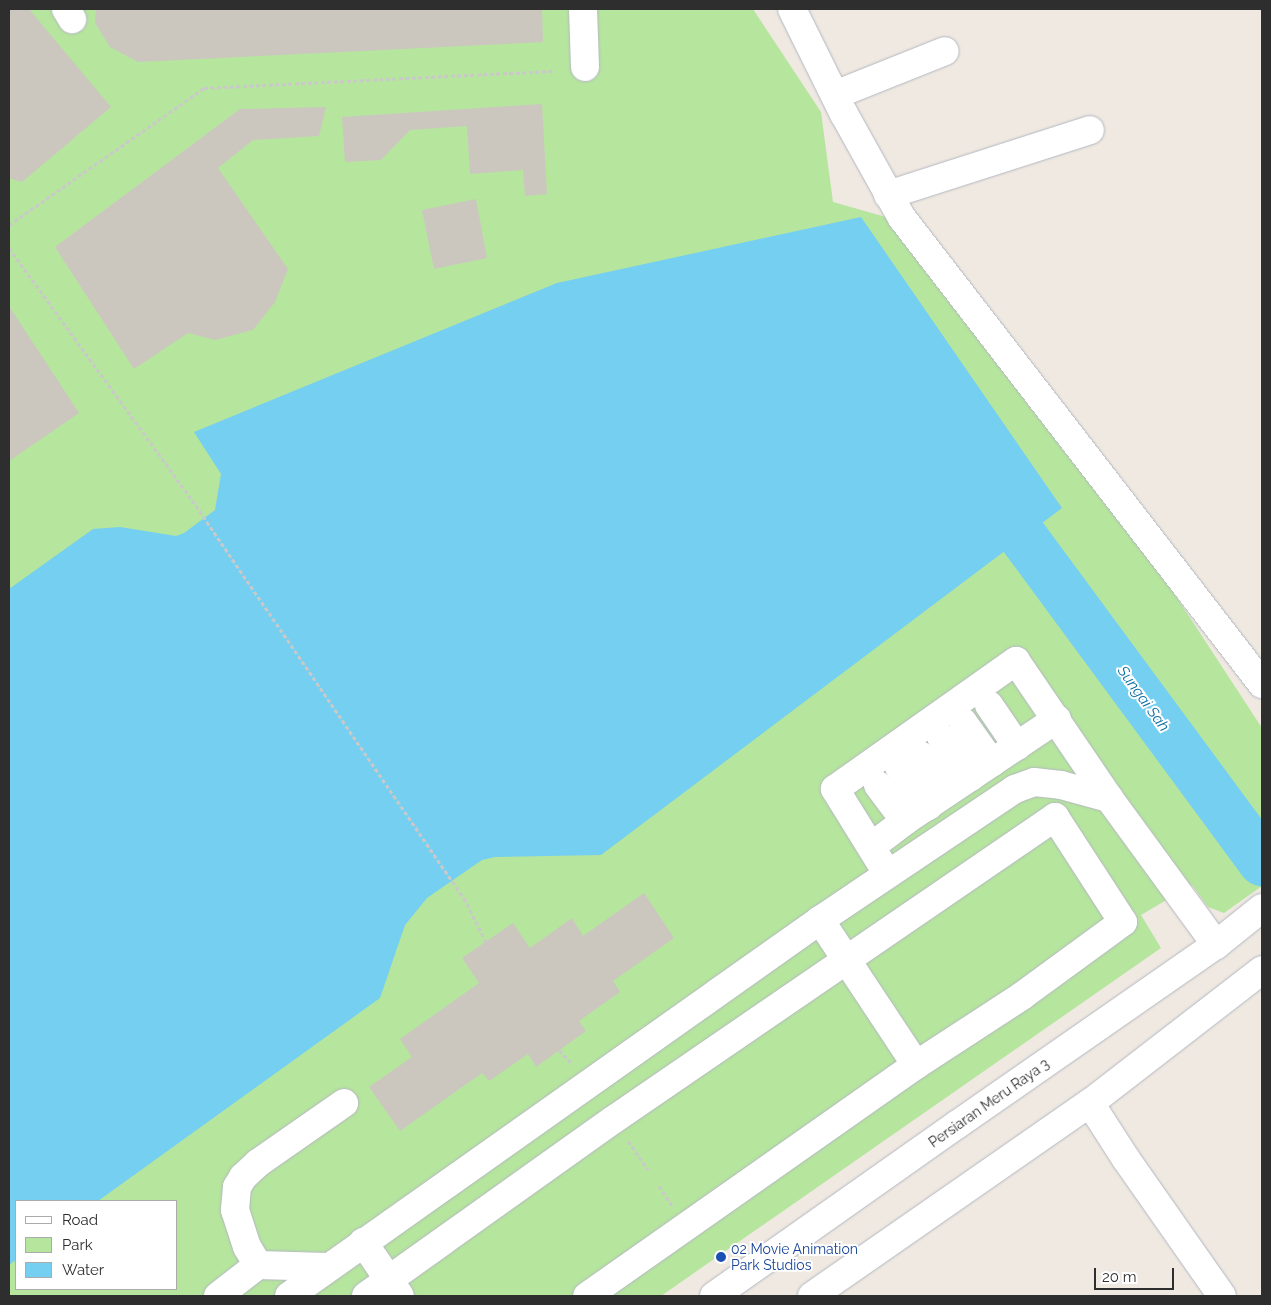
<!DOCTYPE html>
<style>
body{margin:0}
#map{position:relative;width:1271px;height:1305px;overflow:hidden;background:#efe9e1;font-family:Raleway,sans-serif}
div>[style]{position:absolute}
.green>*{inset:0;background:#b6e59e}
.water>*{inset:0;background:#75cff0}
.river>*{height:49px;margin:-24.5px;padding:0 24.5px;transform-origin:24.5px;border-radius:24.5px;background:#75cff0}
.building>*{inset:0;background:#cbc7bf}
.path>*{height:3px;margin-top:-1.5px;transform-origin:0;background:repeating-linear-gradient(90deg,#c9c9c9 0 4px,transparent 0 6.5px)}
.roads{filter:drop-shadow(0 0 1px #b4b7c1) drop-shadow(0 0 1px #b4b7c1)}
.minor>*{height:28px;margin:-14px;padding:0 14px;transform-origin:14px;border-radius:14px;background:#fff}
.dots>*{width:14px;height:14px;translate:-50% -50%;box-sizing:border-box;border:2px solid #fff;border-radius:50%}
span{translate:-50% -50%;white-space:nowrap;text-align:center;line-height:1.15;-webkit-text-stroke:4px #fff;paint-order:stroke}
.street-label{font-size:14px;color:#2e2e2e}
.transit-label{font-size:14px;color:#164399}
.left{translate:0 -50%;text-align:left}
.water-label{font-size:15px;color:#0d6fa3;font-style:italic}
.frame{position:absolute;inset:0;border:10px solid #2e2e2e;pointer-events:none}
.legend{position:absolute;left:15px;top:1200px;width:162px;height:90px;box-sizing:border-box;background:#fff;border:1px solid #ababab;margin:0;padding:6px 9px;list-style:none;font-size:15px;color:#2e2e2e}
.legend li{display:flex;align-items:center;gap:10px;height:25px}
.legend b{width:25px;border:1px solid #ababab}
.scale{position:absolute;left:1094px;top:1268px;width:80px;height:22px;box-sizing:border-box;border:2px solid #2e2e2e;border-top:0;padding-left:6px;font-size:15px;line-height:18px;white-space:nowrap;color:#2e2e2e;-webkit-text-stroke:4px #fff;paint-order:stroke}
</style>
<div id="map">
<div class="green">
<div style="clip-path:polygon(evenodd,9px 9px,753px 9px,821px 112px,833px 202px,886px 217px,1009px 374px,1166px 581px,1262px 728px,1262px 886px,1224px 913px,1208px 907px,1192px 885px,1141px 915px,1161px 948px,661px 1296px,9px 1296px,9px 9px,16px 1201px,176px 1201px,176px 1289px,16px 1289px,16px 1201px)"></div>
</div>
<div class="water">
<div style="clip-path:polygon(861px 217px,1062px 508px,601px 855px,495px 857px,482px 860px,427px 898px,405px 925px,380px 998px,98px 1201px,16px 1201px,16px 1260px,9px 1265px,9px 589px,93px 529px,120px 527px,176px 536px,184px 533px,215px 510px,221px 474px,194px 432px,557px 283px)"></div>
</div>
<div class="river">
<div style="left:1023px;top:537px;width:403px;rotate:53.6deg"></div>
</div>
<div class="building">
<div style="clip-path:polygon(9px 9px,29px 9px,111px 107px,22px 182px,9px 178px)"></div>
<div style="clip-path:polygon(96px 9px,542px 9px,543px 42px,138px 62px,110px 47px,95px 23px)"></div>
<div style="clip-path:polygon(542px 104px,547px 194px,525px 196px,523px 170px,470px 174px,467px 126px,410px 130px,381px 160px,345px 162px,342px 117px)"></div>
<div style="clip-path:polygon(326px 107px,319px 136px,253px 140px,218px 168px,288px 269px,275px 302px,253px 330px,215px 340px,188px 333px,134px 369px,55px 247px,240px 109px)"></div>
<div style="clip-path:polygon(476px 199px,487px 258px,434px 269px,422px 210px)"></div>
<div style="clip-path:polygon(9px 306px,79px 413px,9px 461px)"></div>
<div style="clip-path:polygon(644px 893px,674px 938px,613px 981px,620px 992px,579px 1021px,586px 1031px,536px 1067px,528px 1054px,489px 1081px,482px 1073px,400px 1131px,369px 1087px,412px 1057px,400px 1039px,479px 983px,462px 958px,513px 923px,530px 948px,572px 918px,583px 936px)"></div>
</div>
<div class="path">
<div style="left:9px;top:225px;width:238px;rotate:-35.1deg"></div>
<div style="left:204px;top:88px;width:349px;rotate:-2.8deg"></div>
<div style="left:9px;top:248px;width:311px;rotate:54deg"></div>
<div style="left:192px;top:500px;width:482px;rotate:55.7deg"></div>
<div style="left:464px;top:898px;width:49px;rotate:63.4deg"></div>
<div style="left:559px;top:1050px;width:19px;rotate:47deg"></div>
<div style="left:628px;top:1141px;width:35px;rotate:55deg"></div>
<div style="left:659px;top:1186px;width:23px;rotate:56deg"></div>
</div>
<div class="roads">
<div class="minor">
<div style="left:66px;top:9px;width:12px;rotate:59deg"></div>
<div style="left:583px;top:9px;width:58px;rotate:88deg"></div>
<div style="left:792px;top:9px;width:117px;rotate:63.7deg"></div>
<div style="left:844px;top:114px;width:119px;rotate:60.9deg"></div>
<div style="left:902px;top:218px;width:589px;rotate:52.31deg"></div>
<div style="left:835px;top:95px;width:118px;rotate:-21.8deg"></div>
<div style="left:888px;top:195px;width:212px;rotate:-17.8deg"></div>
<div style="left:989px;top:705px;width:50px;rotate:55.7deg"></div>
<div style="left:963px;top:722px;width:50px;rotate:54.7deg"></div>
<div style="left:941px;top:737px;width:50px;rotate:53.1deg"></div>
<div style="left:920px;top:755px;width:46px;rotate:52.9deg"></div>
<div style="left:899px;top:767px;width:49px;rotate:53.4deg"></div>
<div style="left:878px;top:785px;width:45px;rotate:53.1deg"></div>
<div style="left:872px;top:846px;width:41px;rotate:-37.1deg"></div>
<div style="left:905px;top:821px;width:183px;rotate:-33.9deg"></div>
<div style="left:887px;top:873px;width:99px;rotate:-121.8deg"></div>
<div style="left:835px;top:789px;width:222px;rotate:-35.3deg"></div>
<div style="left:1016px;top:661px;width:166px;rotate:55.8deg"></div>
<div style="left:1109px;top:798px;width:182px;rotate:53.9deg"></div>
<div style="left:820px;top:920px;width:174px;rotate:56.5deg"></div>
<div style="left:1090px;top:1103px;width:67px;rotate:57.3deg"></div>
<div style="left:1126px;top:1159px;width:167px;rotate:55deg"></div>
<div style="left:363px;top:1242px;width:65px;rotate:55.6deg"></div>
<div style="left:258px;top:1265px;width:21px;rotate:-121deg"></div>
<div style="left:247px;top:1247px;width:39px;rotate:-108deg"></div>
<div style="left:235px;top:1210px;width:23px;rotate:-85deg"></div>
<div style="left:237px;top:1187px;width:12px;rotate:-59deg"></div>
<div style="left:243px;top:1177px;width:21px;rotate:-43deg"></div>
<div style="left:258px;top:1163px;width:105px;rotate:-34.9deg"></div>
<div style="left:218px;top:1296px;width:51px;rotate:-37.8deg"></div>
<div style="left:258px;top:1265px;width:70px;rotate:1.6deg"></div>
<div style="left:289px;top:1296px;width:651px;rotate:-35.3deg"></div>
<div style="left:820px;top:920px;width:235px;rotate:-33.9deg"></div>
<div style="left:1015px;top:789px;width:20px;rotate:-20deg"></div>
<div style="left:1034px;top:782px;width:27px;rotate:6deg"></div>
<div style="left:1061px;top:785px;width:50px;rotate:15.2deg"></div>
<div style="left:366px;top:1296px;width:303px;rotate:-35.5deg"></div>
<div style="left:613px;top:1120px;width:536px;rotate:-34.43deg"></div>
<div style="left:1055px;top:817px;width:125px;rotate:57.1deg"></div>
<div style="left:1123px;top:922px;width:125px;rotate:143.8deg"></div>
<div style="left:1022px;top:996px;width:126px;rotate:146.9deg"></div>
<div style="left:916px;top:1065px;width:402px;rotate:144.9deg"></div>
<div style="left:714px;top:1296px;width:299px;rotate:-35.2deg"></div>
<div style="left:958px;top:1124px;width:314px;rotate:-34.8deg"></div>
<div style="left:1216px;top:945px;width:59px;rotate:-38.8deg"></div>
<div style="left:812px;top:1296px;width:338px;rotate:-34.8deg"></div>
<div style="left:1090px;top:1103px;width:217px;rotate:-37.7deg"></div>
</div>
</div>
<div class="dots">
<div style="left:721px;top:1257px;background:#1a4fb4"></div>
</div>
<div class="street-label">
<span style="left:989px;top:1103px;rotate:-35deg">Persiaran Meru Raya 3</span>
</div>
<div class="transit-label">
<span class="left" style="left:731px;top:1257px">02 Movie Animation<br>Park Studios</span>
</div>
<div class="water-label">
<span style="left:1143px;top:699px;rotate:54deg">Sungai Sah</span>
</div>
<div class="frame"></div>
<ul class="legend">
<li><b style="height:6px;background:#fff"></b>Road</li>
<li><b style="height:14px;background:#b6e59e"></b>Park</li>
<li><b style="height:14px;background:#75cff0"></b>Water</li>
</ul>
<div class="scale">20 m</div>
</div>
